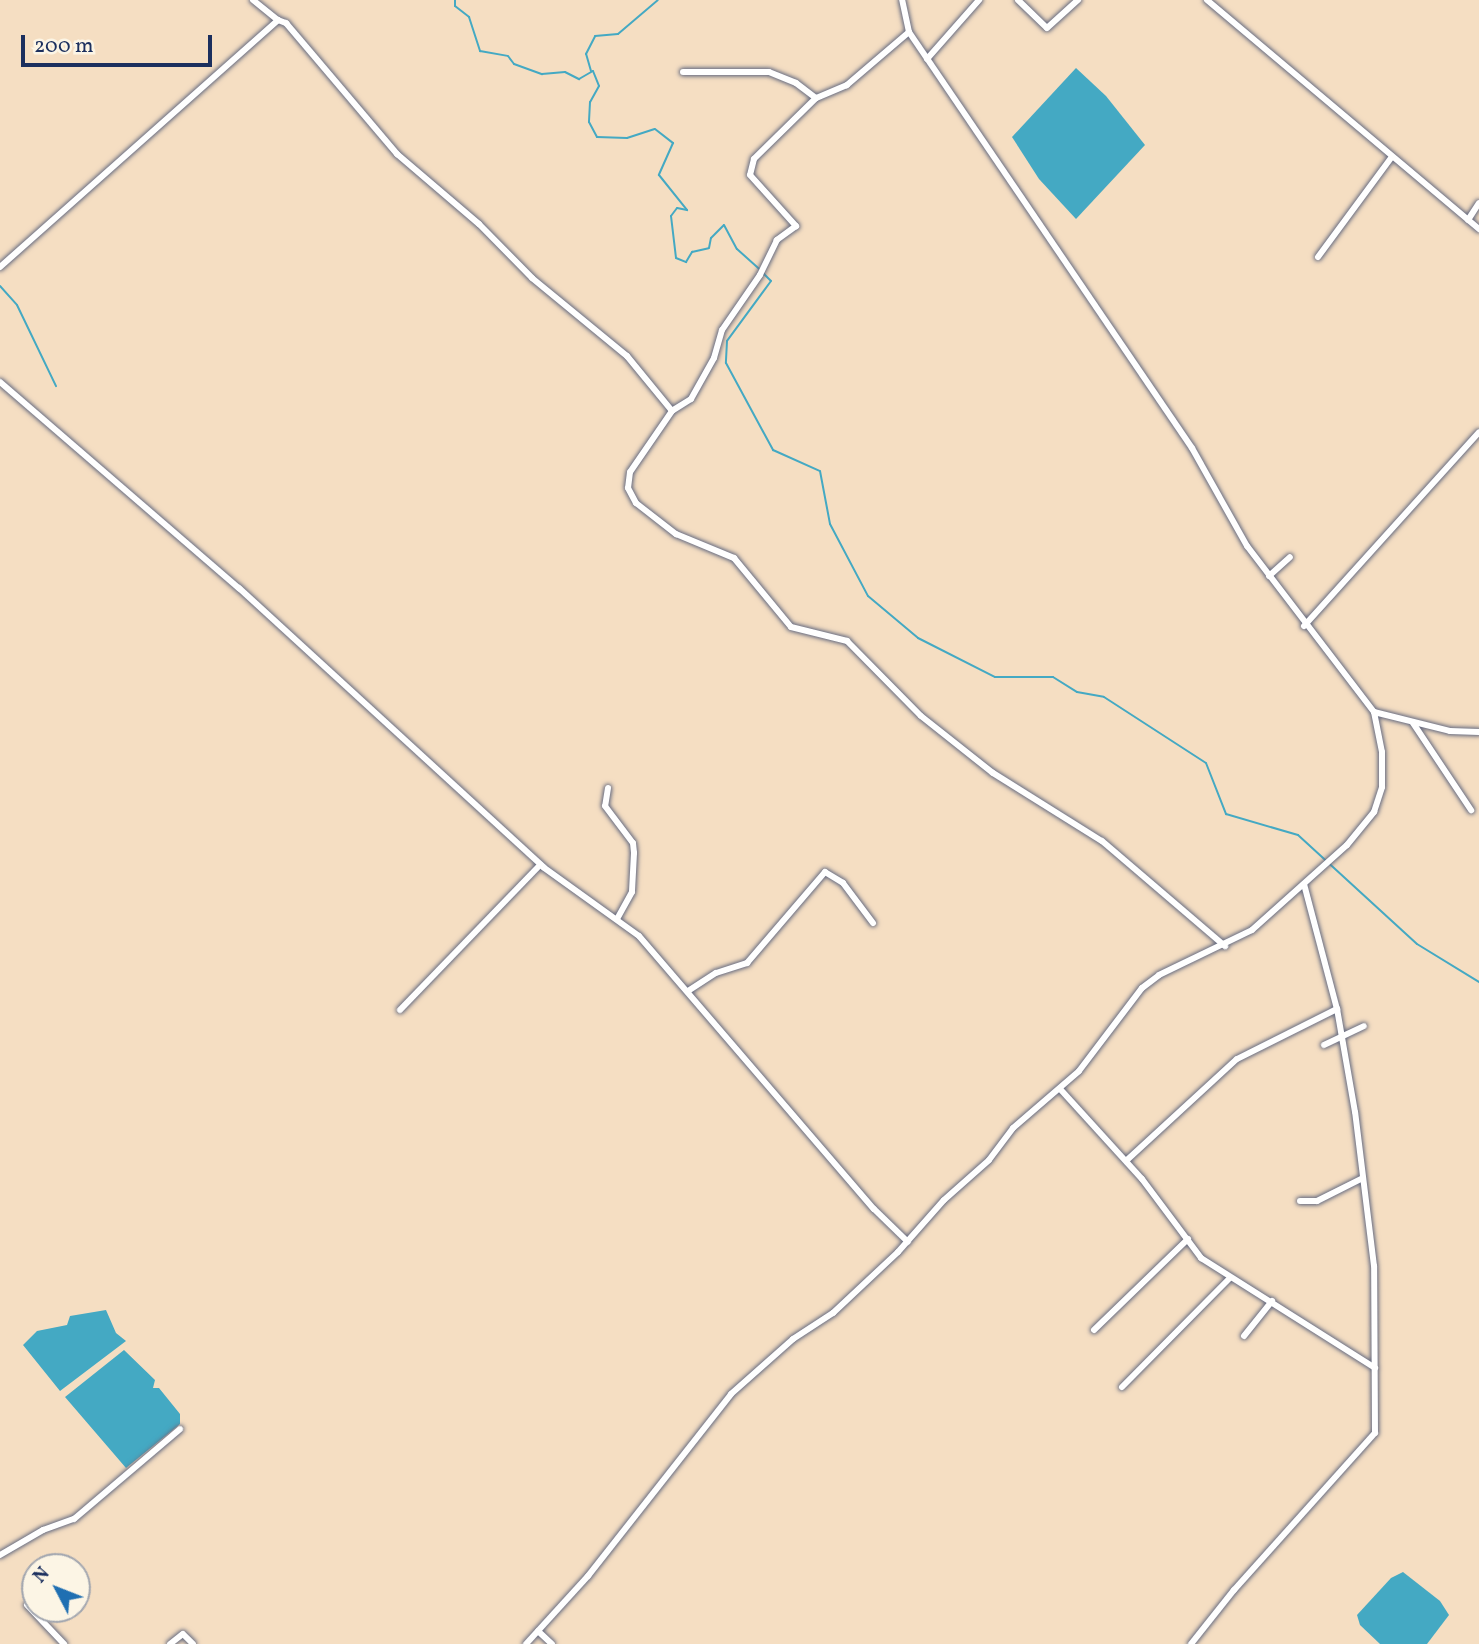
<!DOCTYPE html>
<style>
body{margin:0}
#map{position:relative;width:1479px;height:1644px;overflow:hidden;background:#f5dec2;font-family:Vollkorn,serif}
div>[style]{position:absolute}
.water>*{inset:0;background:#44a9c3}
.stream>*{height:2px;margin:-1px;padding:0 1px;transform-origin:1px;border-radius:1px;background:#44a9c3}
.roads{filter:drop-shadow(0 0 2px #676c81) drop-shadow(0 0 2px #676c81)}
.minor>*{height:6px;margin:-3px;padding:0 3px;transform-origin:3px;border-radius:3px;background:#fff}
span{translate:-50% -50%;white-space:nowrap;text-align:center;line-height:1.15;-webkit-text-stroke:5px #fcf5e5;paint-order:stroke}
.north{position:absolute;left:21px;top:1553px;width:70px;height:70px;box-sizing:border-box;background:#fcf5e5;border:2px solid #a2a6af;border-radius:50%;rotate:312deg;font-size:19px;font-weight:700;line-height:28px;text-align:center;color:#1b2f5e}
.north::after{content:'';display:block;margin:auto;width:24px;height:32px;background:#1f6fb2;clip-path:polygon(50% 0,100% 100%,50% 72%,0 100%)}
.scale{position:absolute;left:21px;top:35px;width:191px;height:32px;box-sizing:border-box;border:4px solid #1b2f5e;border-top:0;padding-left:9px;font-size:21px;line-height:24px;white-space:nowrap;color:#1b2f5e;-webkit-text-stroke:5px #fcf5e5;paint-order:stroke}
</style>
<div id="map">
<div class="water">
<div style="clip-path:polygon(1076px 68px,1106px 96px,1145px 145px,1076px 219px,1039px 179px,1012px 137px)"></div>
<div style="clip-path:polygon(106px 1310px,116px 1333px,126px 1341px,60px 1391px,23px 1345px,37px 1331px,67px 1325px,70px 1316px)"></div>
<div style="clip-path:polygon(124px 1350px,155px 1380px,153px 1388px,159px 1388px,180px 1414px,180px 1424px,126px 1468px,65px 1397px)"></div>
<div style="clip-path:polygon(1403px 1572px,1440px 1601px,1449px 1615px,1427px 1644px,1380px 1644px,1360px 1625px,1357px 1615px,1391px 1578px)"></div>
</div>
<div class="stream">
<div style="left:455px;top:0;width:6px;rotate:90deg"></div>
<div style="left:455px;top:6px;width:18px;rotate:38deg"></div>
<div style="left:469px;top:17px;width:36px;rotate:72deg"></div>
<div style="left:480px;top:51px;width:28px;rotate:10deg"></div>
<div style="left:508px;top:56px;width:10px;rotate:53deg"></div>
<div style="left:514px;top:64px;width:30px;rotate:20deg"></div>
<div style="left:542px;top:74px;width:23px;rotate:-5deg"></div>
<div style="left:565px;top:72px;width:16px;rotate:27deg"></div>
<div style="left:579px;top:79px;width:16px;rotate:-30deg"></div>
<div style="left:593px;top:71px;width:16px;rotate:68deg"></div>
<div style="left:599px;top:86px;width:18px;rotate:119deg"></div>
<div style="left:590px;top:102px;width:20px;rotate:93deg"></div>
<div style="left:589px;top:122px;width:17px;rotate:62deg"></div>
<div style="left:597px;top:137px;width:30px;rotate:2deg"></div>
<div style="left:627px;top:138px;width:29px;rotate:-18deg"></div>
<div style="left:655px;top:129px;width:23px;rotate:38deg"></div>
<div style="left:673px;top:143px;width:35px;rotate:114deg"></div>
<div style="left:659px;top:175px;width:45px;rotate:51.3deg"></div>
<div style="left:687px;top:210px;width:10px;rotate:-169deg"></div>
<div style="left:677px;top:208px;width:10px;rotate:127deg"></div>
<div style="left:671px;top:216px;width:42px;rotate:83.2deg"></div>
<div style="left:676px;top:258px;width:11px;rotate:22deg"></div>
<div style="left:686px;top:262px;width:12px;rotate:-59deg"></div>
<div style="left:692px;top:252px;width:17px;rotate:-13deg"></div>
<div style="left:709px;top:248px;width:10px;rotate:-79deg"></div>
<div style="left:711px;top:238px;width:18px;rotate:-45deg"></div>
<div style="left:724px;top:225px;width:27px;rotate:62deg"></div>
<div style="left:737px;top:249px;width:30px;rotate:42deg"></div>
<div style="left:591px;top:71px;width:18px;rotate:-106deg"></div>
<div style="left:586px;top:54px;width:20px;rotate:-63deg"></div>
<div style="left:595px;top:36px;width:23px;rotate:-5deg"></div>
<div style="left:618px;top:34px;width:52px;rotate:-40.4deg"></div>
<div style="left:763px;top:273px;width:11px;rotate:45deg"></div>
<div style="left:771px;top:281px;width:74px;rotate:126.3deg"></div>
<div style="left:727px;top:341px;width:22px;rotate:93deg"></div>
<div style="left:726px;top:363px;width:99px;rotate:61.6deg"></div>
<div style="left:773px;top:450px;width:51px;rotate:24.1deg"></div>
<div style="left:820px;top:471px;width:54px;rotate:79.3deg"></div>
<div style="left:830px;top:524px;width:81px;rotate:62.2deg"></div>
<div style="left:868px;top:596px;width:65px;rotate:40deg"></div>
<div style="left:918px;top:638px;width:86px;rotate:26.9deg"></div>
<div style="left:995px;top:677px;width:58px"></div>
<div style="left:1053px;top:677px;width:28px;rotate:32deg"></div>
<div style="left:1077px;top:692px;width:27px;rotate:10deg"></div>
<div style="left:1104px;top:697px;width:121px;rotate:32.9deg"></div>
<div style="left:1206px;top:763px;width:55px;rotate:68.6deg"></div>
<div style="left:1226px;top:814px;width:75px;rotate:16.3deg"></div>
<div style="left:1298px;top:835px;width:161px;rotate:42.5deg"></div>
<div style="left:1417px;top:944px;width:73px;rotate:31.5deg"></div>
<div style="left:0;top:286px;width:25px;rotate:48deg"></div>
<div style="left:17px;top:305px;width:90px;rotate:64.3deg"></div>
</div>
<div class="roads">
<div class="minor">
<div style="left:253px;top:0;width:32px;rotate:39deg"></div>
<div style="left:1018px;top:0;width:40px;rotate:44deg"></div>
<div style="left:1047px;top:28px;width:42px;rotate:-42.1deg"></div>
<div style="left:1207px;top:0;width:356px;rotate:40.1deg"></div>
<div style="left:909px;top:32px;width:82px;rotate:139.5deg"></div>
<div style="left:847px;top:85px;width:34px;rotate:157deg"></div>
<div style="left:816px;top:98px;width:87px;rotate:135.5deg"></div>
<div style="left:754px;top:159px;width:16px;rotate:104deg"></div>
<div style="left:750px;top:175px;width:69px;rotate:48deg"></div>
<div style="left:796px;top:226px;width:24px;rotate:144deg"></div>
<div style="left:777px;top:240px;width:39px;rotate:116deg"></div>
<div style="left:760px;top:275px;width:67px;rotate:124.6deg"></div>
<div style="left:722px;top:330px;width:29px;rotate:106deg"></div>
<div style="left:714px;top:358px;width:47px;rotate:119.3deg"></div>
<div style="left:691px;top:399px;width:22px;rotate:148deg"></div>
<div style="left:672px;top:411px;width:74px;rotate:124.5deg"></div>
<div style="left:630px;top:472px;width:16px;rotate:97deg"></div>
<div style="left:628px;top:488px;width:17px;rotate:62deg"></div>
<div style="left:636px;top:503px;width:51px;rotate:37.8deg"></div>
<div style="left:676px;top:534px;width:63px;rotate:22.5deg"></div>
<div style="left:734px;top:558px;width:89px;rotate:50.4deg"></div>
<div style="left:791px;top:627px;width:58px;rotate:14deg"></div>
<div style="left:847px;top:641px;width:105px;rotate:45.4deg"></div>
<div style="left:921px;top:716px;width:92px;rotate:38.4deg"></div>
<div style="left:993px;top:773px;width:128px;rotate:32deg"></div>
<div style="left:1102px;top:841px;width:162px;rotate:40.5deg"></div>
<div style="left:927px;top:59px;width:79px;rotate:-48.6deg"></div>
<div style="left:683px;top:72px;width:86px"></div>
<div style="left:769px;top:72px;width:29px;rotate:22deg"></div>
<div style="left:796px;top:83px;width:25px;rotate:37deg"></div>
<div style="left:1468px;top:220px;width:20px;rotate:-57deg"></div>
<div style="left:1318px;top:257px;width:123px;rotate:-53.6deg"></div>
<div style="left:0;top:267px;width:372px;rotate:-41.6deg"></div>
<div style="left:278px;top:20px;width:9px;rotate:21deg"></div>
<div style="left:286px;top:23px;width:172px;rotate:49.7deg"></div>
<div style="left:397px;top:154px;width:108px;rotate:40.5deg"></div>
<div style="left:479px;top:224px;width:76px;rotate:45.5deg"></div>
<div style="left:532px;top:278px;width:123px;rotate:39.4deg"></div>
<div style="left:627px;top:356px;width:71px;rotate:50.7deg"></div>
<div style="left:0;top:382px;width:316px;rotate:40.8deg"></div>
<div style="left:239px;top:588px;width:413px;rotate:42.5deg"></div>
<div style="left:543px;top:867px;width:118px;rotate:35.7deg"></div>
<div style="left:639px;top:936px;width:360px;rotate:49.3deg"></div>
<div style="left:874px;top:1209px;width:47px;rotate:44.1deg"></div>
<div style="left:1269px;top:576px;width:28px;rotate:-42deg"></div>
<div style="left:1304px;top:626px;width:261px;rotate:-47.9deg"></div>
<div style="left:1374px;top:712px;width:78px;rotate:14deg"></div>
<div style="left:1450px;top:731px;width:29px;rotate:2deg"></div>
<div style="left:1413px;top:723px;width:105px;rotate:56.3deg"></div>
<div style="left:608px;top:788px;width:18px;rotate:99deg"></div>
<div style="left:605px;top:806px;width:46px;rotate:52.9deg"></div>
<div style="left:633px;top:843px;width:10px;rotate:84deg"></div>
<div style="left:634px;top:853px;width:39px;rotate:93deg"></div>
<div style="left:632px;top:892px;width:29px;rotate:119deg"></div>
<div style="left:688px;top:991px;width:33px;rotate:-33deg"></div>
<div style="left:716px;top:973px;width:33px;rotate:-18deg"></div>
<div style="left:747px;top:963px;width:120px;rotate:-49.4deg"></div>
<div style="left:825px;top:872px;width:21px;rotate:31deg"></div>
<div style="left:843px;top:883px;width:50px;rotate:53.1deg"></div>
<div style="left:400px;top:1010px;width:202px;rotate:-46deg"></div>
<div style="left:1324px;top:1045px;width:44px;rotate:-25.4deg"></div>
<div style="left:1061px;top:1090px;width:120px;rotate:47.7deg"></div>
<div style="left:1142px;top:1179px;width:99px;rotate:53.2deg"></div>
<div style="left:1201px;top:1258px;width:206px;rotate:32.3deg"></div>
<div style="left:1127px;top:1160px;width:149px;rotate:-42.6deg"></div>
<div style="left:1237px;top:1059px;width:112px;rotate:-26.6deg"></div>
<div style="left:1300px;top:1201px;width:17px"></div>
<div style="left:1317px;top:1201px;width:51px;rotate:-26.6deg"></div>
<div style="left:1094px;top:1330px;width:131px;rotate:-44.1deg"></div>
<div style="left:1244px;top:1336px;width:45px;rotate:-51.3deg"></div>
<div style="left:1122px;top:1387px;width:153px;rotate:-45.3deg"></div>
<div style="left:0;top:1555px;width:50px;rotate:-30.2deg"></div>
<div style="left:43px;top:1530px;width:33px;rotate:-20deg"></div>
<div style="left:74px;top:1519px;width:139px;rotate:-40.3deg"></div>
<div style="left:27px;top:1605px;width:54px;rotate:46.5deg"></div>
<div style="left:538px;top:1631px;width:19px;rotate:43deg"></div>
<div style="left:170px;top:1644px;width:16px;rotate:-38deg"></div>
<div style="left:183px;top:1634px;width:14px;rotate:45deg"></div>
<div style="left:526px;top:1644px;width:92px;rotate:-47.6deg"></div>
<div style="left:588px;top:1576px;width:231px;rotate:-51.8deg"></div>
<div style="left:731px;top:1394px;width:83px;rotate:-41.6deg"></div>
<div style="left:793px;top:1339px;width:48px;rotate:-33deg"></div>
<div style="left:833px;top:1313px;width:89px;rotate:-43.2deg"></div>
<div style="left:898px;top:1252px;width:69px;rotate:-48.5deg"></div>
<div style="left:944px;top:1200px;width:60px;rotate:-41.6deg"></div>
<div style="left:989px;top:1160px;width:40px;rotate:-53deg"></div>
<div style="left:1013px;top:1128px;width:87px;rotate:-40.8deg"></div>
<div style="left:1079px;top:1071px;width:104px;rotate:-52.8deg"></div>
<div style="left:1142px;top:988px;width:21px;rotate:-37deg"></div>
<div style="left:1159px;top:975px;width:103px;rotate:-25.8deg"></div>
<div style="left:1252px;top:930px;width:127px;rotate:-41.8deg"></div>
<div style="left:1347px;top:845px;width:43px;rotate:-50.7deg"></div>
<div style="left:1374px;top:812px;width:26px;rotate:-72deg"></div>
<div style="left:1382px;top:787px;width:35px;rotate:-90deg"></div>
<div style="left:1382px;top:752px;width:41px;rotate:-101.3deg"></div>
<div style="left:1374px;top:712px;width:209px;rotate:-127.4deg"></div>
<div style="left:1247px;top:546px;width:112px;rotate:-119.3deg"></div>
<div style="left:1192px;top:448px;width:503px;rotate:-124.23deg"></div>
<div style="left:909px;top:32px;width:33px;rotate:-102deg"></div>
<div style="left:1191px;top:1644px;width:69px;rotate:-51.5deg"></div>
<div style="left:1234px;top:1590px;width:211px;rotate:-48.1deg"></div>
<div style="left:1375px;top:1433px;width:167px;rotate:-90.3deg"></div>
<div style="left:1374px;top:1266px;width:155px;rotate:-97deg"></div>
<div style="left:1355px;top:1112px;width:105px;rotate:-99.9deg"></div>
<div style="left:1337px;top:1009px;width:129px;rotate:-104.8deg"></div>
</div>
</div>
<div class="north">N</div>
<div class="scale">200 m</div>
</div>
